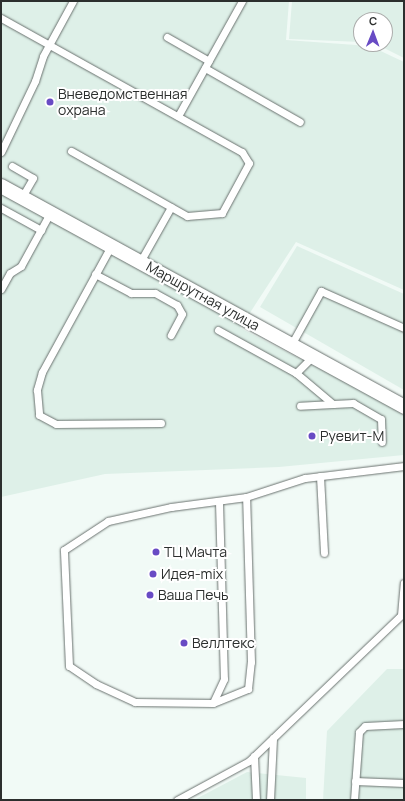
<!DOCTYPE html>
<meta charset="utf-8">
<style>
body{margin:0}
#map{position:relative;width:405px;height:801px;overflow:hidden;background:#f1faf6;font-family:Manrope,sans-serif}
div>[style]{position:absolute}
.built>*{inset:0;background:#def0e8}
.roads{filter:drop-shadow(0 0 1px #6a726f) drop-shadow(0 0 1px #6a726f)}
.lane>*{height:7px;margin:-3.5px;padding:0 3.5px;transform-origin:3.5px;border-radius:3.5px;background:#fff}
.street>*{height:14px;margin:-7px;padding:0 7px;transform-origin:7px;border-radius:7px;background:#fff}
.dots>*{width:11px;height:11px;translate:-50% -50%;box-sizing:border-box;border:2px solid #fff;border-radius:50%}
span{translate:-50% -50%;white-space:nowrap;text-align:center;line-height:1.15;-webkit-text-stroke:4px #fff;paint-order:stroke}
.poi-label{font-size:14px;color:#2c2f2e}
.left{translate:0 -50%;text-align:left}
.street-label{font-size:14px;color:#2c2f2e}
.frame{position:absolute;inset:0;border:2px solid #2c2f2e;pointer-events:none}
.north{position:absolute;left:353px;top:12px;width:40px;height:40px;box-sizing:border-box;background:#fff;border:1px solid #abacab;border-radius:50%;rotate:1deg;font-size:11px;font-weight:700;line-height:16px;text-align:center;color:#2c2f2e}
.north::after{content:'';display:block;margin:auto;width:14px;height:18px;background:#684bc4;clip-path:polygon(50% 0,100% 100%,50% 72%,0 100%)}
</style>
<div id="map">
<div class="built">
<div style="clip-path:polygon(1px 1px,289px 1px,286px 40px,370px 46px,404px 62px,404px 290px,296px 242px,240px 328px,404px 412px,404px 455px,279px 467px,105px 474px,1px 497px)"></div>
<div style="clip-path:polygon(292px 1px,404px 1px,404px 58px,376px 44px,385px 44px,385px 20px,361px 20px,361px 42px,289px 39px)"></div>
<div style="clip-path:polygon(297px 246px,404px 294px,404px 390px,260px 307px)"></div>
<div style="clip-path:polygon(387px 669px,404px 669px,404px 800px,323px 800px,327px 731px)"></div>
<div style="clip-path:polygon(247px 772px,306px 778px,306px 800px,194px 800px)"></div>
</div>
<div class="roads">
<div class="lane">
<div style="left:1px;top:18px;width:276px;rotate:29.1deg"></div>
<div style="left:242px;top:152px;width:13px;rotate:58deg"></div>
<div style="left:249px;top:163px;width:57px;rotate:118.4deg"></div>
<div style="left:222px;top:213px;width:35px;rotate:175deg"></div>
<div style="left:187px;top:216px;width:133px;rotate:-150.7deg"></div>
<div style="left:167px;top:37px;width:48px;rotate:29.7deg"></div>
<div style="left:205px;top:68px;width:109px;rotate:29.6deg"></div>
<div style="left:178px;top:116px;width:132px;rotate:-60.9deg"></div>
<div style="left:1px;top:152px;width:79px;rotate:-64.4deg"></div>
<div style="left:35px;top:81px;width:26px;rotate:-72deg"></div>
<div style="left:43px;top:56px;width:63px;rotate:-61.4deg"></div>
<div style="left:12px;top:166px;width:24px;rotate:30deg"></div>
<div style="left:33px;top:178px;width:22px;rotate:120deg"></div>
<div style="left:1px;top:208px;width:46px;rotate:28.8deg"></div>
<div style="left:111px;top:246px;width:144px;rotate:118.7deg"></div>
<div style="left:42px;top:372px;width:19px;rotate:106deg"></div>
<div style="left:37px;top:390px;width:25px;rotate:85deg"></div>
<div style="left:39px;top:415px;width:19px;rotate:28deg"></div>
<div style="left:56px;top:424px;width:105px;rotate:-0.5deg"></div>
<div style="left:140px;top:262px;width:63px;rotate:-60.6deg"></div>
<div style="left:95px;top:274px;width:41px;rotate:27.8deg"></div>
<div style="left:131px;top:293px;width:24px"></div>
<div style="left:155px;top:293px;width:25px;rotate:29deg"></div>
<div style="left:177px;top:305px;width:10px;rotate:61deg"></div>
<div style="left:182px;top:314px;width:24px;rotate:118deg"></div>
<div style="left:1px;top:289px;width:18px;rotate:-61deg"></div>
<div style="left:10px;top:273px;width:13px;rotate:-32deg"></div>
<div style="left:21px;top:266px;width:60px;rotate:-61.3deg"></div>
<div style="left:218px;top:330px;width:89px;rotate:28.9deg"></div>
<div style="left:296px;top:373px;width:48px;rotate:40deg"></div>
<div style="left:333px;top:404px;width:33px;rotate:177deg"></div>
<div style="left:291px;top:345px;width:62px;rotate:-60.9deg"></div>
<div style="left:321px;top:291px;width:91px;rotate:24deg"></div>
<div style="left:296px;top:373px;width:23px;rotate:-45deg"></div>
<div style="left:333px;top:404px;width:20px;rotate:-3deg"></div>
<div style="left:353px;top:403px;width:32px;rotate:30deg"></div>
<div style="left:381px;top:419px;width:23px;rotate:88deg"></div>
<div style="left:320px;top:476px;width:77px;rotate:87deg"></div>
<div style="left:219px;top:502px;width:177px;rotate:88.4deg"></div>
<div style="left:224px;top:679px;width:26px;rotate:115deg"></div>
<div style="left:213px;top:703px;width:78px;rotate:-179.3deg"></div>
<div style="left:135px;top:702px;width:43px;rotate:-155.2deg"></div>
<div style="left:96px;top:684px;width:32px;rotate:-146deg"></div>
<div style="left:69px;top:666px;width:116px;rotate:-92.5deg"></div>
<div style="left:64px;top:550px;width:53px;rotate:-33.4deg"></div>
<div style="left:108px;top:521px;width:65px;rotate:-12.5deg"></div>
<div style="left:171px;top:507px;width:76px;rotate:-7.6deg"></div>
<div style="left:246px;top:497px;width:62px;rotate:-17.9deg"></div>
<div style="left:305px;top:478px;width:100px;rotate:-6.9deg"></div>
<div style="left:213px;top:703px;width:38px;rotate:-22deg"></div>
<div style="left:248px;top:689px;width:27px;rotate:-84deg"></div>
<div style="left:251px;top:662px;width:165px;rotate:-91.7deg"></div>
<div style="left:254px;top:756px;width:44px;rotate:87.4deg"></div>
<div style="left:355px;top:781px;width:49px;rotate:2.3deg"></div>
<div style="left:177px;top:800px;width:82px;rotate:-28.4deg"></div>
<div style="left:249px;top:761px;width:211px;rotate:-43.8deg"></div>
<div style="left:401px;top:615px;width:32px;rotate:-85deg"></div>
<div style="left:270px;top:800px;width:62px;rotate:-87.2deg"></div>
<div style="left:354px;top:800px;width:68px;rotate:-85.8deg"></div>
<div style="left:359px;top:732px;width:8px;rotate:-45deg"></div>
<div style="left:365px;top:726px;width:39px;rotate:-3deg"></div>
</div>
<div class="street">
<div style="left:1px;top:186px;width:460px;rotate:28.7deg"></div>
</div>
</div>
<div class="dots">
<div style="left:50px;top:102px;background:#684bc4"></div>
<div style="left:312px;top:436px;background:#684bc4"></div>
<div style="left:156px;top:552px;background:#684bc4"></div>
<div style="left:153px;top:574px;background:#684bc4"></div>
<div style="left:150px;top:595px;background:#684bc4"></div>
<div style="left:184px;top:643px;background:#684bc4"></div>
</div>
<div class="poi-label">
<span class="left" style="left:58px;top:102px">Вневедомственная<br>охрана</span>
<span class="left" style="left:320px;top:436px">Руевит-М</span>
<span class="left" style="left:164px;top:552px">ТЦ Мачта</span>
<span class="left" style="left:161px;top:574px">Идея-mix</span>
<span class="left" style="left:158px;top:595px">Ваша Печь</span>
<span class="left" style="left:192px;top:643px">Веллтекс</span>
</div>
<div class="street-label">
<span style="left:203px;top:296px;rotate:29deg">Маршрутная улица</span>
</div>
<div class="frame"></div>
<div class="north">С</div>
</div>
